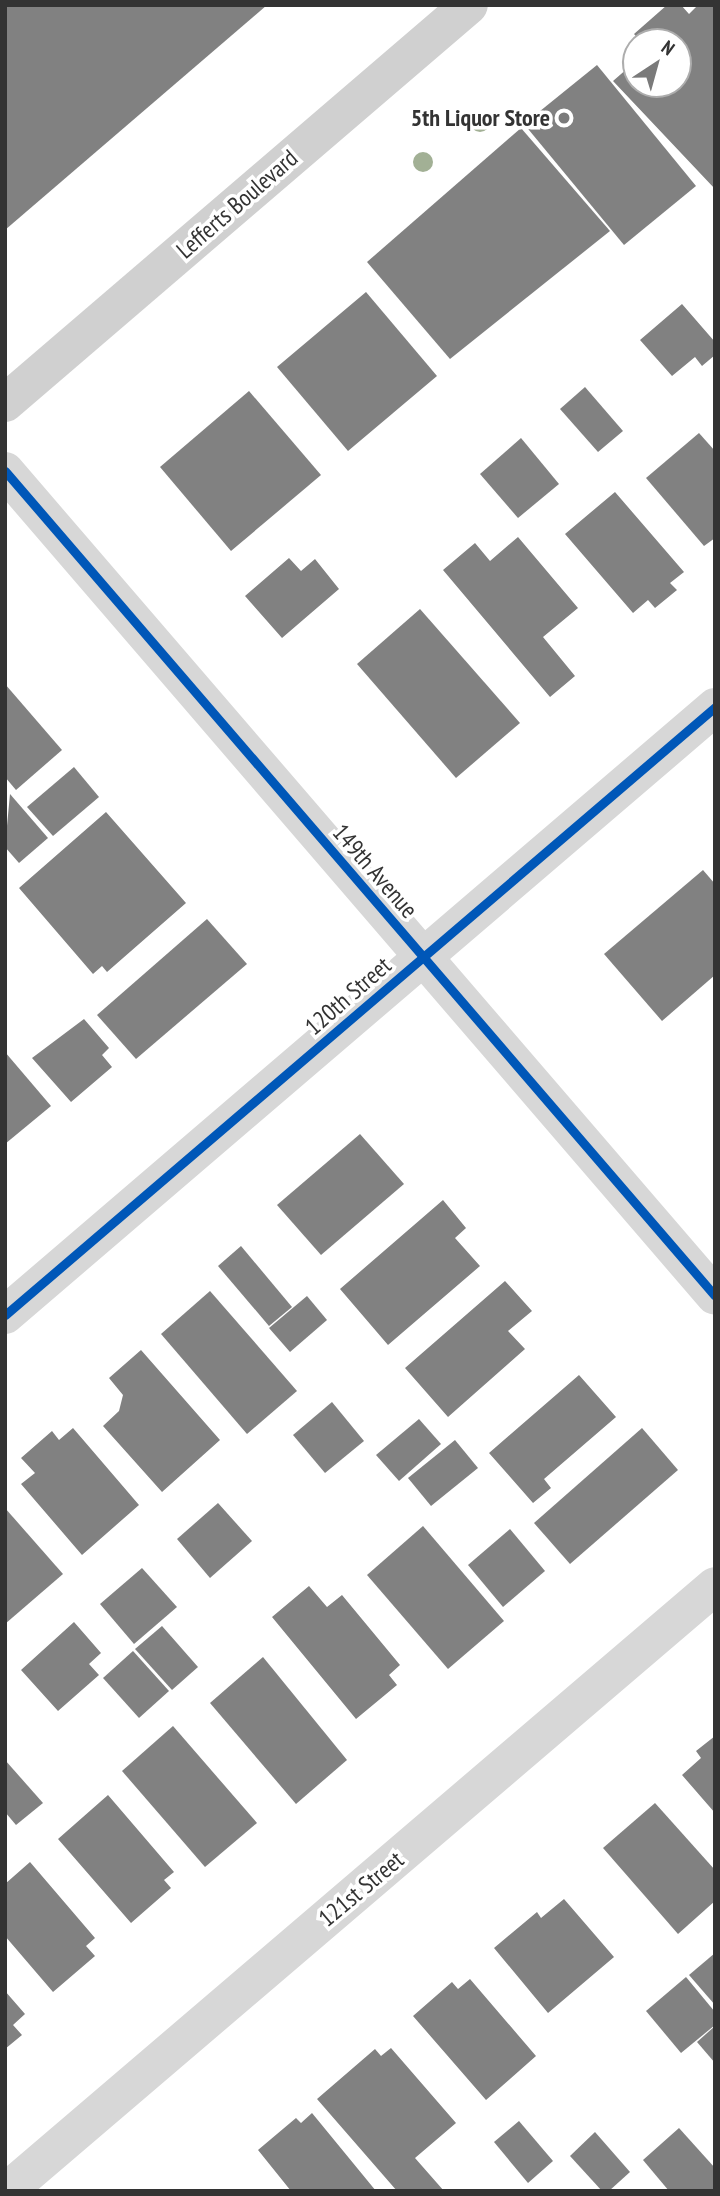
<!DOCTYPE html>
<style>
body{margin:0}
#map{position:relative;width:720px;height:2196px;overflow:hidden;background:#fff;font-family:"PT Sans Narrow",sans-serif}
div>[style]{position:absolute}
.building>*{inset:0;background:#818181}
.street>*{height:38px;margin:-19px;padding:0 19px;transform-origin:19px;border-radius:19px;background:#d7d7d7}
.secondary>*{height:38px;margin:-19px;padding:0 19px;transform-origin:19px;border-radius:19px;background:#d0d0d0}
.cycleway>*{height:9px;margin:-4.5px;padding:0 4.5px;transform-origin:4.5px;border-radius:4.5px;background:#0057b8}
.trees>*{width:20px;height:20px;margin:-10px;border-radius:50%;background:#a2b095}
.dots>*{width:19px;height:19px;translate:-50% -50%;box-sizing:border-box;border:4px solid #fff;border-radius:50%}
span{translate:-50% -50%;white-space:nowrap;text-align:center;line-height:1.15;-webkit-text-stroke:7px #fff;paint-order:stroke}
.poi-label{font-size:24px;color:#333;font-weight:700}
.right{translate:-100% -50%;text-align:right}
.street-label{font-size:24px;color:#333}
.frame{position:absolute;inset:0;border:7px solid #333;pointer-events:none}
.north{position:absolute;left:622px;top:28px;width:70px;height:70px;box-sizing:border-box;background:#fff;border:2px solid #adadad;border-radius:50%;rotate:36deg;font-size:19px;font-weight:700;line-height:28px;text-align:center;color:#333}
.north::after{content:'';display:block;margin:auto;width:24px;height:32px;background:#7a7a7a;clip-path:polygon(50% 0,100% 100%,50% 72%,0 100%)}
</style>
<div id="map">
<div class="building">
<div style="clip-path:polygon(5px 5px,267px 5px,5px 230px)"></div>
<div style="clip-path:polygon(667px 5px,681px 5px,689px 14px,698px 5px,715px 5px,715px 189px,613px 81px,636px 61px,636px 84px,678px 84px,678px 42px,641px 42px,634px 34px)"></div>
<div style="clip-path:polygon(597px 65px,696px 186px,624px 245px,524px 124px)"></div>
<div style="clip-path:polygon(521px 128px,610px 231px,450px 359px,367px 262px)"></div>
<div style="clip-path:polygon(366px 292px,437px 376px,348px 451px,277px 367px)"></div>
<div style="clip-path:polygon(682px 304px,715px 342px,715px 355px,702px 366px,695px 357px,672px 376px,640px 340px)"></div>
<div style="clip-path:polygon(585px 387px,623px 431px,598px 452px,560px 409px)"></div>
<div style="clip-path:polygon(249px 391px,321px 475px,231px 551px,160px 467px)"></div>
<div style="clip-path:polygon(699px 433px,715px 451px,715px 538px,704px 546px,646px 478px)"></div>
<div style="clip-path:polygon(521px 438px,559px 484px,518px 518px,480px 474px)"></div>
<div style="clip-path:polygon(615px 492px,684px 572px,670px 583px,677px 590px,655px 608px,648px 600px,633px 613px,565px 534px)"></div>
<div style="clip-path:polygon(518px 537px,578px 608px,543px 637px,575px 676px,550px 697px,443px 570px,475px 543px,490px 561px)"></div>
<div style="clip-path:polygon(289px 558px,301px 571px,315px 559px,339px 589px,282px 638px,245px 596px)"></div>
<div style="clip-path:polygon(420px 609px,520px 723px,456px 778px,357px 664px)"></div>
<div style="clip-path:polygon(5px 684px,62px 750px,16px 790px,5px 777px)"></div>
<div style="clip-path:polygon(74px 767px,99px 797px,53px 836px,27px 807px)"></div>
<div style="clip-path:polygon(10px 794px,48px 838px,19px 863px,5px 847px)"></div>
<div style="clip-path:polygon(106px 812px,186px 903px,107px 972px,102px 966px,93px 974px,19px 888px)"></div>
<div style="clip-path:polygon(703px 870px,715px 884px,715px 975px,662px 1021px,604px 954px)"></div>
<div style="clip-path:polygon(207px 919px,247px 964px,136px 1059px,97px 1015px)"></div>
<div style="clip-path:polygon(84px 1019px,109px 1048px,102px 1055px,112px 1067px,71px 1102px,32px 1058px)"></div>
<div style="clip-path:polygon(5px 1052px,51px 1106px,5px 1144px)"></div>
<div style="clip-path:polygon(360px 1134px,404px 1184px,321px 1255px,277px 1205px)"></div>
<div style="clip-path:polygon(443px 1200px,466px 1228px,455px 1238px,480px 1266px,388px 1345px,340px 1289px)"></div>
<div style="clip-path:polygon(241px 1246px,292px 1307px,269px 1326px,218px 1266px)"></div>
<div style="clip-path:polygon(505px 1281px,532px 1311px,508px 1331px,525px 1349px,448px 1417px,405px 1368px)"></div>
<div style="clip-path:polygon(210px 1291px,297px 1391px,247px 1434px,161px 1334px)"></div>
<div style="clip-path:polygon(307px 1296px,327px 1320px,290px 1352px,269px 1328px)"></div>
<div style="clip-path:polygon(141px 1350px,220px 1440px,162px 1492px,103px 1426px,119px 1411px,123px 1395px,109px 1378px)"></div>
<div style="clip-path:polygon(579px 1375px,616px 1417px,544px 1479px,551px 1488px,533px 1503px,489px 1453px)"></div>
<div style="clip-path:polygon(332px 1402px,364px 1441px,325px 1473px,293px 1435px)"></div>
<div style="clip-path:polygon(419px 1419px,441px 1444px,399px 1481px,376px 1455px)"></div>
<div style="clip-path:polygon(73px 1428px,139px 1505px,82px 1555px,21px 1484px,35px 1473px,21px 1458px,52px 1431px,59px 1440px)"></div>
<div style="clip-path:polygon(642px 1428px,678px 1470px,570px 1564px,534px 1523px)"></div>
<div style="clip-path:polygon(455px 1440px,478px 1468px,431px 1506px,408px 1478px)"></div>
<div style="clip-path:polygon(218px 1503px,252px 1541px,210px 1578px,177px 1539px)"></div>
<div style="clip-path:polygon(5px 1508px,63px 1574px,5px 1624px)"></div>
<div style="clip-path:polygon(423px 1526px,504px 1621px,448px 1669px,367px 1575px)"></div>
<div style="clip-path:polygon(510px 1529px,545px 1571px,503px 1607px,468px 1565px)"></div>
<div style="clip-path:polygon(142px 1568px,177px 1607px,134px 1644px,100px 1604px)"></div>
<div style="clip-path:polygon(309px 1586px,327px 1607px,342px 1595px,400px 1665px,389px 1675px,397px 1685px,356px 1719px,272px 1617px)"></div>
<div style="clip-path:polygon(74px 1622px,101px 1653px,89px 1664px,99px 1675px,58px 1711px,21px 1670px)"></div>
<div style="clip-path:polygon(162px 1626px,198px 1667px,172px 1690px,135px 1649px)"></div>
<div style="clip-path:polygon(133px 1651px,169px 1691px,139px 1718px,103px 1678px)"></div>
<div style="clip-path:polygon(263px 1657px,347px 1760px,296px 1804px,210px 1703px)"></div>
<div style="clip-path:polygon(173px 1726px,257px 1823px,205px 1867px,122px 1771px)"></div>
<div style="clip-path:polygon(715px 1736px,715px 1813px,682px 1775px,701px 1758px,696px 1751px)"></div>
<div style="clip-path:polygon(5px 1760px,43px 1803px,16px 1825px,5px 1812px)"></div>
<div style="clip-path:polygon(108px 1795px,174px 1872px,164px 1880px,171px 1888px,131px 1923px,58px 1839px)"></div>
<div style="clip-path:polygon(655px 1803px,715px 1870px,715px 1901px,678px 1934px,603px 1848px)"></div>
<div style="clip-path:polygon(30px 1862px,95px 1938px,86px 1946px,95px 1956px,53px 1992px,5px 1936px,5px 1884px)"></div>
<div style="clip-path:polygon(564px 1899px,614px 1957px,548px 2013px,494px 1948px,537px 1912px,541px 1918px)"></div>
<div style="clip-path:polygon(715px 1953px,715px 2005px,689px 1975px)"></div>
<div style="clip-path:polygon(686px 1977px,715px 2012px,715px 2025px,681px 2053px,646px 2011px)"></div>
<div style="clip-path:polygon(470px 1979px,536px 2056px,486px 2100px,413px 2016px,452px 1982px,458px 1989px)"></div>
<div style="clip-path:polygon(5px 1991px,25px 2014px,13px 2025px,22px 2035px,5px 2049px)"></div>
<div style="clip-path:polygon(715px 2026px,715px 2063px,697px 2042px)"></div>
<div style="clip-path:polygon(391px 2048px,456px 2123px,415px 2158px,444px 2191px,397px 2191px,317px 2099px,375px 2049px,381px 2056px)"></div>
<div style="clip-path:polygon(312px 2113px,376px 2191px,291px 2191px,258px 2150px,296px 2118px,301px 2123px)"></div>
<div style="clip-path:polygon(519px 2121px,553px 2161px,528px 2183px,494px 2142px)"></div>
<div style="clip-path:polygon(679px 2128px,715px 2168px,715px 2191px,669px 2191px,643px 2160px)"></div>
<div style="clip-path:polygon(595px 2132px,630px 2172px,609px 2191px,602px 2191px,570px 2156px)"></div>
</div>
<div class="street">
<div style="left:5px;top:471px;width:1088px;rotate:49.28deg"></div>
<div style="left:5px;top:1315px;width:935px;rotate:-40.57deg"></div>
<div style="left:7px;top:2191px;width:931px;rotate:-40.51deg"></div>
</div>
<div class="secondary">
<div style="left:5px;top:403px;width:611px;rotate:-40.62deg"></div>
</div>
<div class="cycleway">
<div style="left:5px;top:471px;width:1088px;rotate:49.28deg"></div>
<div style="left:5px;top:1315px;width:935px;rotate:-40.57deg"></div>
</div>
<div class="trees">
<div style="left:480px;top:122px"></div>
<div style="left:423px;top:162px"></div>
</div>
<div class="dots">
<div style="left:564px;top:118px;background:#7a7a7a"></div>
</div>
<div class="poi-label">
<span class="right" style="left:550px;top:118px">5th Liquor Store</span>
</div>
<div class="street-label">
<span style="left:237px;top:204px;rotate:-41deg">Lefferts Boulevard</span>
<span style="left:375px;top:871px;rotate:49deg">149th Avenue</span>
<span style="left:348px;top:996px;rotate:-41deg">120th Street</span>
<span style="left:361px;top:1889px;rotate:-40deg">121st Street</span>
</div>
<div class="frame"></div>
<div class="north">N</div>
</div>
